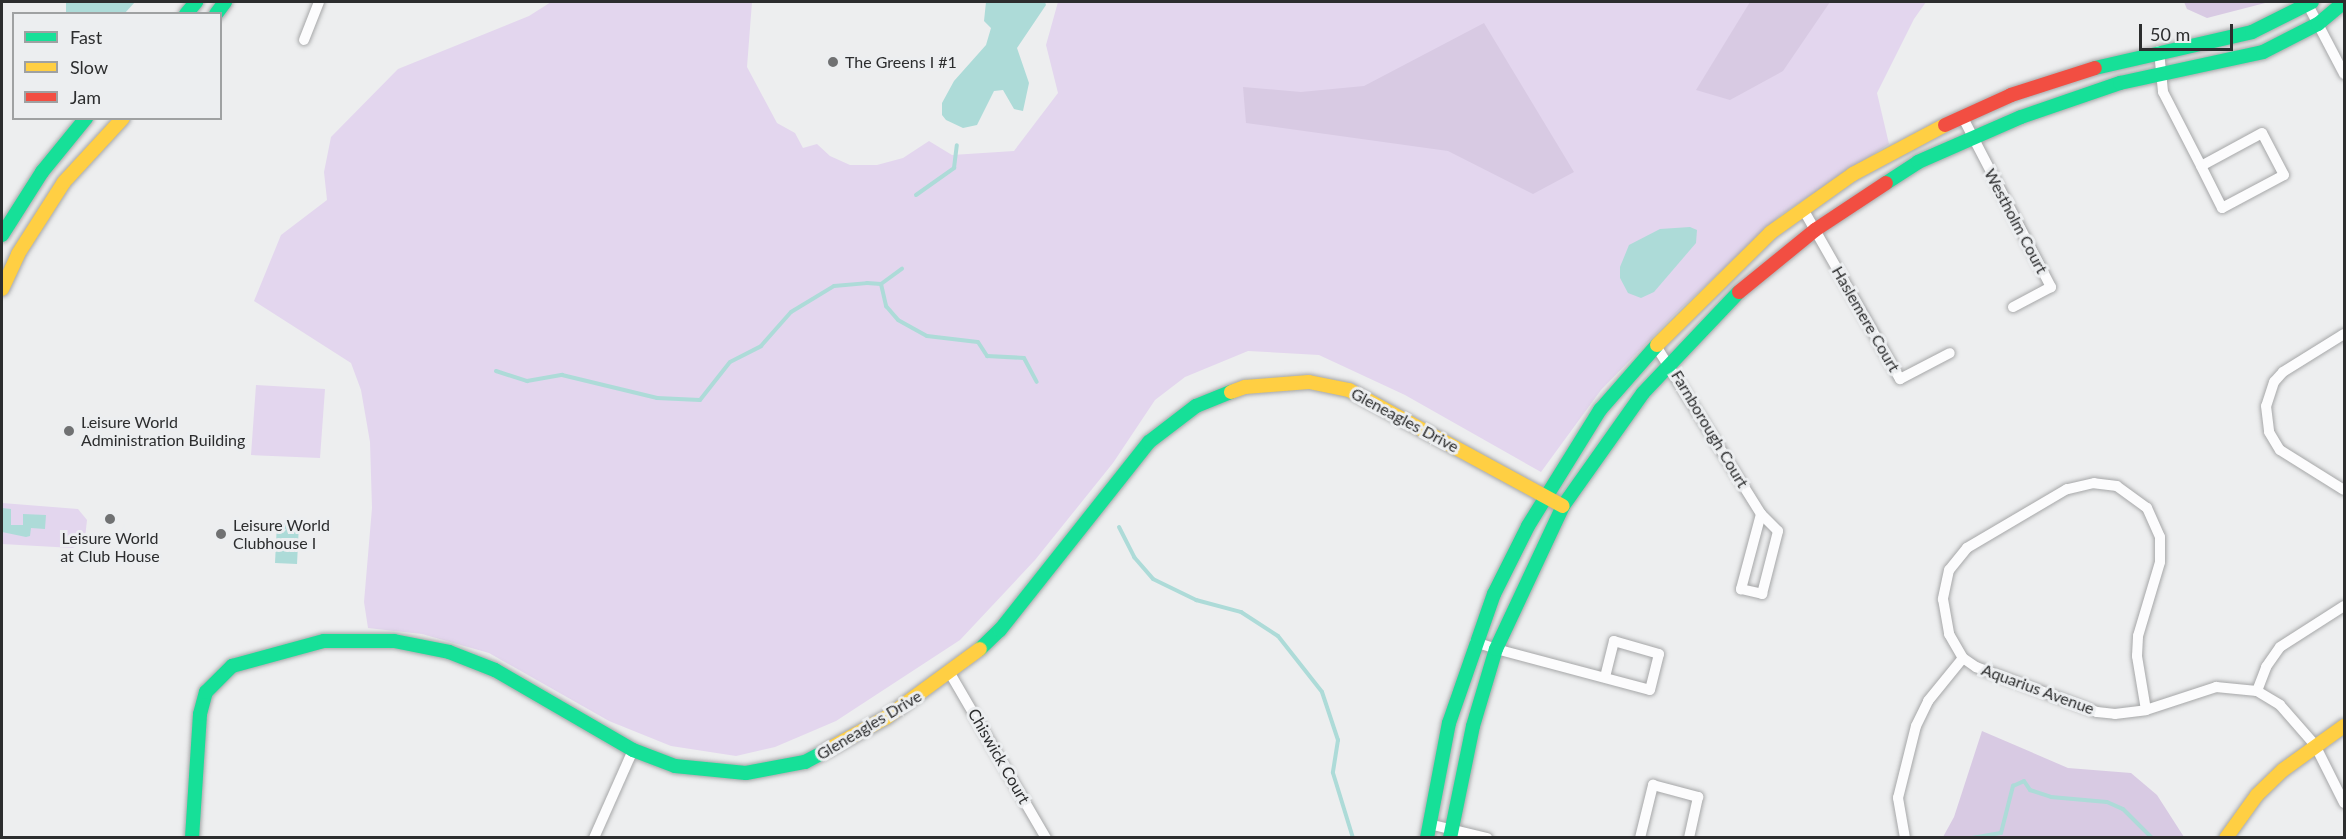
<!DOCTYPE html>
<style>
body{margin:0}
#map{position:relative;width:2346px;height:839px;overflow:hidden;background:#edeeef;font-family:Lato,sans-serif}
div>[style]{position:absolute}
.green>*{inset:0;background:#e3d6ee}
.forest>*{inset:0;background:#d8cae3}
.water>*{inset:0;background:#addbd8}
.stream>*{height:4px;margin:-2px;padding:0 2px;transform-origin:2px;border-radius:2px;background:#addbd8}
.roads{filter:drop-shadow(0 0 2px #a6a7a8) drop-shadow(0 0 2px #a6a7a8)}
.street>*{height:10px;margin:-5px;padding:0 5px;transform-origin:5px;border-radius:5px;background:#fcfcfd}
.fast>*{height:14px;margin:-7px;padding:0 7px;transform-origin:7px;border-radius:7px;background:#16e098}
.slow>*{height:14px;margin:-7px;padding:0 7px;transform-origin:7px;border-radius:7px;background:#ffcf43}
.jam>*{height:14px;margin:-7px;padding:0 7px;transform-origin:7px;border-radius:7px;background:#f24e42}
.dots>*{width:16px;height:16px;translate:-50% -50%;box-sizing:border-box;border:3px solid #eceef0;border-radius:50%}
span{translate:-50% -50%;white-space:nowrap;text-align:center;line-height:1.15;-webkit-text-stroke:6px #eceef0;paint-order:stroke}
.poi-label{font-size:16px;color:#2c2d2e}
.left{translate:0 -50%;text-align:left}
.street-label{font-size:16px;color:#2c2d2e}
.frame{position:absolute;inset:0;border:3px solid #2c2d2e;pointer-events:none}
.legend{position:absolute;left:12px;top:12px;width:210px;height:108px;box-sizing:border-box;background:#eceef0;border:2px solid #9fa1a2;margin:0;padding:8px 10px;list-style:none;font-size:18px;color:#2c2d2e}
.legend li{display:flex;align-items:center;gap:12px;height:30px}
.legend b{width:30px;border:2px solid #9fa1a2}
.scale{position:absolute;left:2139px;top:24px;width:94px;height:27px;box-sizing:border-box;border:3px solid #2c2d2e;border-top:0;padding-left:8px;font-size:18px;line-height:21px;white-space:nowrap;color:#2c2d2e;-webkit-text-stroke:4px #eceef0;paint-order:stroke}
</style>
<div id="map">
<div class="green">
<div style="clip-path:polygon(551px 2px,752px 2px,747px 67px,777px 123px,795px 133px,803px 148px,817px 144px,830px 156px,850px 165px,877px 165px,903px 158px,929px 141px,952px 155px,1014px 151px,1058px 93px,1046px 45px,1058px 2px,1926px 2px,1914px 19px,1877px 93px,1889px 144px,1782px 214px,1673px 316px,1601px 390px,1541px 472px,1405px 395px,1319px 355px,1248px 351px,1185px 377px,1155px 400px,1113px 463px,1035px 560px,960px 640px,836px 721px,775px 747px,736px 756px,671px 746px,609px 721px,489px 653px,422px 634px,368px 628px,364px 602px,372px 508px,370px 442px,361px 390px,351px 363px,254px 301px,281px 235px,327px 200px,324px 172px,331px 137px,398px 69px,529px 16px)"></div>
<div style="clip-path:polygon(256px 385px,325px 389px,320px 458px,251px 455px)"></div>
<div style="clip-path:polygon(2px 503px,78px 509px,87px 520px,85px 538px,73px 548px,2px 544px)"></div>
</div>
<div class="forest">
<div style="clip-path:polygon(1750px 2px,1830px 2px,1783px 71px,1730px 100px,1696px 90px)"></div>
<div style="clip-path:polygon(2184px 2px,2269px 2px,2207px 18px,2187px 9px)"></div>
<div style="clip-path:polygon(1484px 23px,1574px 172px,1533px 194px,1448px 151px,1246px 123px,1243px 87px,1301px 92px,1364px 86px)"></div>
<div style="clip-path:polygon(1982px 731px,2068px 768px,2131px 773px,2157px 795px,2184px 837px,1943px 837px,1954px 817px)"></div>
</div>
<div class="water">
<div style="clip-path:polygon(66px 2px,135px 2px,124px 14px,66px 13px)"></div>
<div style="clip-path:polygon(986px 2px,1045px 2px,1046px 5px,1017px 48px,1029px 83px,1023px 111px,1014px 109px,1003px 90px,994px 91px,977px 125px,963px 128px,946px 120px,942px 115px,942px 103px,954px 81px,986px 45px,991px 28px,984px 21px)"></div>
<div style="clip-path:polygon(1690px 227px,1697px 230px,1696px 243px,1654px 292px,1641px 298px,1628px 293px,1620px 278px,1620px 267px,1629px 245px,1660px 229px)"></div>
<div style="clip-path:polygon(2px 508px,11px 509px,11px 525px,23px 525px,23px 514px,46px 515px,45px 529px,31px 528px,30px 536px,26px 537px,2px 532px)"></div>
<div style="clip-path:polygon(277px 523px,299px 524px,297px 564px,275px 563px)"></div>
</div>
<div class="stream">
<div style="left:916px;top:195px;width:47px;rotate:-35.4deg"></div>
<div style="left:954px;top:168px;width:23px;rotate:-83deg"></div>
<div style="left:881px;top:284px;width:26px;rotate:-36deg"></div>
<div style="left:496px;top:371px;width:33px;rotate:18deg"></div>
<div style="left:527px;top:381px;width:36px;rotate:-10deg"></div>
<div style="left:562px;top:375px;width:98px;rotate:13.6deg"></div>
<div style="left:657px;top:398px;width:43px;rotate:2.7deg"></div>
<div style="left:700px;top:400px;width:48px;rotate:-51.7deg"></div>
<div style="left:730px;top:362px;width:35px;rotate:-27deg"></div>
<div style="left:761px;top:346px;width:45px;rotate:-48.6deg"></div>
<div style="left:791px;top:312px;width:50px;rotate:-31.2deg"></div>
<div style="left:834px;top:286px;width:33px;rotate:-5deg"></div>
<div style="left:867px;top:283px;width:14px;rotate:4deg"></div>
<div style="left:881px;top:284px;width:23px;rotate:77deg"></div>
<div style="left:886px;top:306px;width:18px;rotate:49deg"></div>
<div style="left:898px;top:320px;width:33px;rotate:29deg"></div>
<div style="left:927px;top:336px;width:51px;rotate:6.7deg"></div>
<div style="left:978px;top:342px;width:17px;rotate:57deg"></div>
<div style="left:987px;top:356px;width:37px;rotate:3deg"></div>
<div style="left:1024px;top:358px;width:27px;rotate:62deg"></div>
<div style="left:1119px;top:527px;width:34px;rotate:63deg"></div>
<div style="left:1134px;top:557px;width:29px;rotate:49deg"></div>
<div style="left:1153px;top:579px;width:48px;rotate:26deg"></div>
<div style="left:1196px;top:600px;width:47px;rotate:14.9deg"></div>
<div style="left:1241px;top:612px;width:44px;rotate:33deg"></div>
<div style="left:1278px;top:636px;width:71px;rotate:51.8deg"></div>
<div style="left:1322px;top:692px;width:51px;rotate:71.6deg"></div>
<div style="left:1338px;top:740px;width:33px;rotate:99deg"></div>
<div style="left:1333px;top:773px;width:68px;rotate:72.9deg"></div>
<div style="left:1972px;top:838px;width:29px;rotate:-10deg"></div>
<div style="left:2001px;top:833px;width:49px;rotate:-75.7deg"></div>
<div style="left:2013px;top:786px;width:12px;rotate:-24deg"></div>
<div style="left:2024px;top:781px;width:11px;rotate:56deg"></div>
<div style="left:2030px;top:790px;width:22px;rotate:18deg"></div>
<div style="left:2051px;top:797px;width:56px;rotate:5.1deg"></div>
<div style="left:2107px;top:802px;width:17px;rotate:24deg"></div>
<div style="left:2123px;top:809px;width:41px;rotate:45deg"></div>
</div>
<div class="roads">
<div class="street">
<div style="left:2308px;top:5px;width:78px;rotate:62.4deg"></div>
<div style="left:304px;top:40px;width:41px;rotate:-68.5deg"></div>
<div style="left:2159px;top:51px;width:41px;rotate:84.4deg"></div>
<div style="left:2163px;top:92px;width:83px;rotate:62.8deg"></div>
<div style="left:2201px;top:166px;width:47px;rotate:63.4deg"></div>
<div style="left:2222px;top:208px;width:70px;rotate:-28deg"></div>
<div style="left:2284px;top:175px;width:47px;rotate:-117.6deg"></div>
<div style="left:2262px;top:133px;width:69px;rotate:151.6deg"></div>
<div style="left:1962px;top:116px;width:193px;rotate:62.5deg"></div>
<div style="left:2051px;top:287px;width:43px;rotate:152.2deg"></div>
<div style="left:1803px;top:209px;width:196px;rotate:60.3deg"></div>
<div style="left:1900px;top:379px;width:56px;rotate:-27.5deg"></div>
<div style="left:2344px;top:334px;width:72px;rotate:148.1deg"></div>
<div style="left:2283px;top:372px;width:13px;rotate:132deg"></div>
<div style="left:2274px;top:382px;width:25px;rotate:108deg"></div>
<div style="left:2266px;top:406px;width:26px;rotate:83deg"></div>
<div style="left:2269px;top:432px;width:21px;rotate:59deg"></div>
<div style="left:2280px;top:450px;width:75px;rotate:32deg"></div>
<div style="left:1656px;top:346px;width:198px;rotate:58deg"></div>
<div style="left:1761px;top:514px;width:78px;rotate:104.9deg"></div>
<div style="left:1741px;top:589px;width:22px;rotate:13deg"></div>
<div style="left:1762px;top:594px;width:65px;rotate:-75.7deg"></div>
<div style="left:1778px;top:531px;width:24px;rotate:-135deg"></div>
<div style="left:1475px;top:642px;width:22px;rotate:18deg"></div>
<div style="left:1496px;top:649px;width:159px;rotate:14.9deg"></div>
<div style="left:1650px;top:690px;width:37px;rotate:-76deg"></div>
<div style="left:1659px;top:654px;width:47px;rotate:-163.9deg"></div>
<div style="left:1614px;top:641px;width:37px;rotate:104deg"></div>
<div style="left:951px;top:675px;width:189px;rotate:59.8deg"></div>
<div style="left:2257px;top:691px;width:26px;rotate:-69deg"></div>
<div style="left:2266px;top:667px;width:24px;rotate:-55deg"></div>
<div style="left:2280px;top:647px;width:76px;rotate:-32.6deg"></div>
<div style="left:2146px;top:710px;width:55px;rotate:-99.5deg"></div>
<div style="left:2137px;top:656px;width:20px;rotate:-87deg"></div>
<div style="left:2138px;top:636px;width:77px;rotate:-73.4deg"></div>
<div style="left:2160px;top:562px;width:25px;rotate:-90deg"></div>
<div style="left:2160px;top:537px;width:32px;rotate:-114deg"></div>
<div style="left:2147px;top:508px;width:37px;rotate:-144deg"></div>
<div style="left:2117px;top:486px;width:23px;rotate:-173deg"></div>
<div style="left:2094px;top:483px;width:28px;rotate:167deg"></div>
<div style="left:2067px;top:489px;width:116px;rotate:149.5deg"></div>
<div style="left:1967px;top:548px;width:28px;rotate:129deg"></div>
<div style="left:1949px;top:570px;width:30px;rotate:102deg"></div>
<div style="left:1943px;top:599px;width:36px;rotate:80deg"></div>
<div style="left:1949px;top:634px;width:28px;rotate:60deg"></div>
<div style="left:1963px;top:658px;width:16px;rotate:35deg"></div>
<div style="left:1976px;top:667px;width:129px;rotate:20.4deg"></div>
<div style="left:2097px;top:712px;width:18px;rotate:6deg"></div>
<div style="left:2115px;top:714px;width:31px;rotate:-7deg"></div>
<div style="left:2146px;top:710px;width:74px;rotate:-18.2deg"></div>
<div style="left:2216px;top:687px;width:41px;rotate:5.6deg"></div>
<div style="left:2257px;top:691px;width:27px;rotate:31deg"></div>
<div style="left:2280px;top:705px;width:53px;rotate:48.8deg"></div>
<div style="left:2315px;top:745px;width:65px;rotate:63.4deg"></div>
<div style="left:1429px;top:824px;width:60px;rotate:13.6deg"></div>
<div style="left:594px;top:838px;width:96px;rotate:-66.1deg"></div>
<div style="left:1640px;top:838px;width:55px;rotate:-76.2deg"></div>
<div style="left:1653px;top:785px;width:47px;rotate:14.9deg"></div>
<div style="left:1698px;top:797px;width:42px;rotate:102.4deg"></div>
<div style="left:1905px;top:838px;width:41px;rotate:-99.9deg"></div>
<div style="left:1898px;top:798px;width:74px;rotate:-76deg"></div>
<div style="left:1916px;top:726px;width:28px;rotate:-64deg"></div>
<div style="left:1928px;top:701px;width:55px;rotate:-50.9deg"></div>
</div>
<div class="fast">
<div style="left:186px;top:14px;width:16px;rotate:-50deg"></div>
<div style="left:216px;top:14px;width:15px;rotate:-53deg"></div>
<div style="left:2095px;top:68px;width:161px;rotate:-12.9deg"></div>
<div style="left:2252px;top:32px;width:67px;rotate:-26.6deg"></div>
<div style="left:1886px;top:183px;width:38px;rotate:-33deg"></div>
<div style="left:1918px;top:162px;width:112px;rotate:-23.6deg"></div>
<div style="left:2021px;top:117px;width:105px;rotate:-19deg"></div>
<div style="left:2120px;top:83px;width:146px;rotate:-12.2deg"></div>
<div style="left:2263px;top:52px;width:62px;rotate:-27deg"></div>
<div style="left:2318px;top:24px;width:34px;rotate:-40deg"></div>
<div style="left:2px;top:235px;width:75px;rotate:-57.6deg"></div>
<div style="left:42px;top:172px;width:70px;rotate:-50.8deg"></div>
<div style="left:980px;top:649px;width:28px;rotate:-44deg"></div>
<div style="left:1000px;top:630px;width:240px;rotate:-51.6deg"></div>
<div style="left:1149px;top:442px;width:59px;rotate:-37.5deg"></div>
<div style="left:1196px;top:406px;width:38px;rotate:-22deg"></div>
<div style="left:192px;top:838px;width:124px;rotate:-86.3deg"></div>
<div style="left:200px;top:714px;width:23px;rotate:-75deg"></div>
<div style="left:206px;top:692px;width:37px;rotate:-45deg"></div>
<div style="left:232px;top:666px;width:95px;rotate:-15.2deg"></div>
<div style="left:324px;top:641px;width:70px"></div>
<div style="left:394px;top:641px;width:56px;rotate:11.3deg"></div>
<div style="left:449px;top:652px;width:49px;rotate:21.4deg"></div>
<div style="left:495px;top:670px;width:160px;rotate:30.1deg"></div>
<div style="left:633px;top:750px;width:45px;rotate:20.9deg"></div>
<div style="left:675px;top:766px;width:71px;rotate:5.6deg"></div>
<div style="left:746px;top:773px;width:60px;rotate:-10.6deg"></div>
<div style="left:805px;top:762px;width:27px;rotate:-28deg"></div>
<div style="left:1427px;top:838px;width:117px;rotate:-79.2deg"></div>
<div style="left:1449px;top:723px;width:137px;rotate:-70.8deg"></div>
<div style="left:1494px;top:594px;width:76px;rotate:-63.4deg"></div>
<div style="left:1528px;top:526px;width:137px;rotate:-58.2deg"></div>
<div style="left:1600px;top:410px;width:86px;rotate:-48.8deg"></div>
<div style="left:1450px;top:838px;width:114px;rotate:-78.4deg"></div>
<div style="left:1473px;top:726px;width:80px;rotate:-73.4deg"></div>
<div style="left:1496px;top:649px;width:158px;rotate:-64.9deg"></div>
<div style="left:1563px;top:506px;width:138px;rotate:-54.7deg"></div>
<div style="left:1643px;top:393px;width:139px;rotate:-46.5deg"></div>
</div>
<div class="slow">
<div style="left:2px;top:289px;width:38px;rotate:-65deg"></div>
<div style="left:18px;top:254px;width:85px;rotate:-57.4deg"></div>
<div style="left:64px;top:182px;width:87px;rotate:-47.3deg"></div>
<div style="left:1657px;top:345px;width:159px;rotate:-44.7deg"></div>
<div style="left:1770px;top:233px;width:102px;rotate:-35.4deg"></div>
<div style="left:1853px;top:174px;width:104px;rotate:-28deg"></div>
<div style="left:1231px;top:392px;width:15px;rotate:-20deg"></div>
<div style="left:1245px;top:387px;width:64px;rotate:-4.5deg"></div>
<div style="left:1309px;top:382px;width:41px;rotate:11.3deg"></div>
<div style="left:1349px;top:390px;width:243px;rotate:28.5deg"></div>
<div style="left:829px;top:749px;width:66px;rotate:-28.9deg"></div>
<div style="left:887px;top:717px;width:115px;rotate:-36.2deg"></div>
<div style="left:2226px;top:838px;width:53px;rotate:-54.2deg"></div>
<div style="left:2257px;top:795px;width:36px;rotate:-44deg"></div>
<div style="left:2283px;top:770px;width:75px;rotate:-35.8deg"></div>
</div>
<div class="jam">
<div style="left:1945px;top:125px;width:72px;rotate:-24.4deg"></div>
<div style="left:2011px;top:95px;width:88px;rotate:-17.8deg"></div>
<div style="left:1739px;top:292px;width:98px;rotate:-39.2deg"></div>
<div style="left:1815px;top:230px;width:85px;rotate:-33.5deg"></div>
</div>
</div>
<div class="dots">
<div style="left:833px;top:62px;background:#707172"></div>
<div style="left:69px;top:431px;background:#707172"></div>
<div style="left:110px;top:519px;background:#707172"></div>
<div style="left:221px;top:534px;background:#707172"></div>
</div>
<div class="poi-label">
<span class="left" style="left:845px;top:62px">The Greens I #1</span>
<span class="left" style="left:81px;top:431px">Leisure World<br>Administration Building</span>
<span class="left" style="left:233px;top:534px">Leisure World<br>Clubhouse I</span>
<span style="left:110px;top:547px">Leisure World<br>at Club House</span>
</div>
<div class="street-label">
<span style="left:2016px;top:221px;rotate:62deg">Westholm Court</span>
<span style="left:1866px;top:319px;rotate:60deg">Haslemere Court</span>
<span style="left:1405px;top:420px;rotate:28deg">Gleneagles Drive</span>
<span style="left:1710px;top:429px;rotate:59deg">Farnborough Court</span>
<span style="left:2038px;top:689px;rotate:20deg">Aquarius Avenue</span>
<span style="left:869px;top:725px;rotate:-31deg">Gleneagles Drive</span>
<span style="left:999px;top:756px;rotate:60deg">Chiswick Court</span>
</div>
<div class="frame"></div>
<ul class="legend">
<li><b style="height:8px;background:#16e098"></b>Fast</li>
<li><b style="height:8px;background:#ffcf43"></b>Slow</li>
<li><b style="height:8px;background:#f24e42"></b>Jam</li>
</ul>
<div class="scale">50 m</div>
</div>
